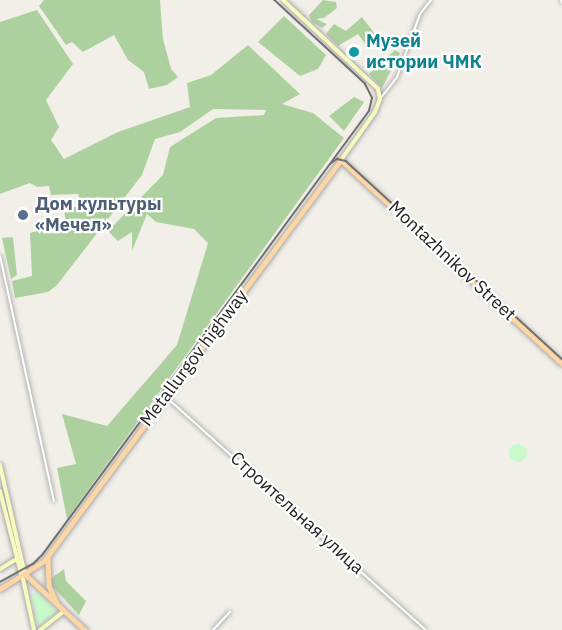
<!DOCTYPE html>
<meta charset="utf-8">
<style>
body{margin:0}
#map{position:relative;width:562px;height:630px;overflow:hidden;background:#f2efe9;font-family:"IBM Plex Sans",sans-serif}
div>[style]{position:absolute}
.forest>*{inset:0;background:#add19e}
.park>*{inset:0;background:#c8facc}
.round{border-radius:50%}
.roads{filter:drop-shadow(0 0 2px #a9a9a9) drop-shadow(0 0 2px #a9a9a9)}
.street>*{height:2px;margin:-1px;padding:0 1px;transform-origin:1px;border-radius:1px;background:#fff}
.secondary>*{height:4px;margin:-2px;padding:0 2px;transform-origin:2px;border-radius:2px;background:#f7fabf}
.primary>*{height:4.5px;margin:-2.25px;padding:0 2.25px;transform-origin:2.25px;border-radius:2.25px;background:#fcd6a4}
.tram>*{height:1.5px;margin:-0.75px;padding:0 0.75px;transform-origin:0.75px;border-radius:0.75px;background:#707070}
.dots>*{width:16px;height:16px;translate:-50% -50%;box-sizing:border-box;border:3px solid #fff;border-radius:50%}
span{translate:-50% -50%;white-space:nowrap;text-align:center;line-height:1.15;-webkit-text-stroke:4.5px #fff;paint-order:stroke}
.culture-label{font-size:18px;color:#0d838f;font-weight:700}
.left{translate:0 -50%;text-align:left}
.service-label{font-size:18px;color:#4e5e75;font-weight:700}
.street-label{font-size:18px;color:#222}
</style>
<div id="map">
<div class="forest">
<div style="clip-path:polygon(44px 0,160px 0,163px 39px,171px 69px,178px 77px,167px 85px,149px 89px,144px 72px,128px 60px,114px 35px,83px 52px,72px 42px,66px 45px,39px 6px)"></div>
<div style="clip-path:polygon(323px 0,336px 2px,337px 8px,324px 18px,316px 19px,327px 24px,322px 28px,312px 22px,309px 15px)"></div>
<div style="clip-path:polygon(37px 10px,73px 64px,46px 100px,59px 127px,51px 140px,64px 159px,118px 132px,190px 107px,187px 83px,211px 75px,248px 45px,300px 94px,282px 104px,313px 113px,344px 138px,67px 519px,57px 468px,76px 464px,62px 414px,107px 426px,177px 345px,208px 243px,194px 229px,156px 222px,147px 214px,132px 251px,132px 232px,118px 241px,108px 231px,163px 175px,170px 147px,216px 118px,264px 115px,266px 110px,213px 109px,180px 132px,155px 139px,142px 175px,57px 285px,48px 292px,15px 298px,12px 281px,32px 276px,30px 233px,66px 223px,64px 209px,81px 206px,78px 194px,51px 195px,49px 186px,37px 187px,30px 183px,0 194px,0 22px)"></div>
<div style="clip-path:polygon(284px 16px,326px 55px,318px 69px,300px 76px,258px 42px)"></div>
<div style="clip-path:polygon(362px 17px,375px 34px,369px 41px,369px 49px,358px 34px,338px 46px,326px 34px,334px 24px,346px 31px)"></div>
<div style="clip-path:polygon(395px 50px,400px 53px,382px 88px,369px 74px)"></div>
<div style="clip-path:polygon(354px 97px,364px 102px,344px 131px,329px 116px)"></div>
<div style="clip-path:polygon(13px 237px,17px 275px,11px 279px,2px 238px)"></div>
<div style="clip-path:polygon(64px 569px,66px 581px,86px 601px,79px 615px,52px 586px,50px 579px)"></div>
</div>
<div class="park">
<div class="round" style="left:509px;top:444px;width:18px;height:18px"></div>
<div style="clip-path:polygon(38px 593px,58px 612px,38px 626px,31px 594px)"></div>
</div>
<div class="roads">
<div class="street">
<div style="left:561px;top:0;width:3px;rotate:72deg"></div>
<div style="left:380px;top:99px;width:28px;rotate:-52deg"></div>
<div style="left:397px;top:77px;width:67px;rotate:-69.9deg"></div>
<div style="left:420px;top:14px;width:18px;rotate:-52deg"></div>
<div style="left:0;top:256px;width:251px;rotate:77.6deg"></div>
<div style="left:166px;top:397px;width:349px;rotate:41.9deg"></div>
<div style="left:213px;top:630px;width:25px;rotate:-47deg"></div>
</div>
<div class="secondary">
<div style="left:283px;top:0;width:130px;rotate:43.1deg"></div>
<div style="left:378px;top:89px;width:10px;rotate:79deg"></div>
<div style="left:380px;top:99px;width:14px;rotate:111deg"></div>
<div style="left:375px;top:112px;width:59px;rotate:125.3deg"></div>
<div style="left:0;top:465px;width:113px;rotate:77.2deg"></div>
<div style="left:0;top:491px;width:89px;rotate:75.7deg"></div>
<div style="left:0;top:569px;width:17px;rotate:-31deg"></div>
<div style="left:23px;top:579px;width:52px;rotate:77.8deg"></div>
<div style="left:40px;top:630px;width:31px;rotate:-38deg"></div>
</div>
<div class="primary">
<div style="left:48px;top:557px;width:29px;rotate:88deg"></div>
<div style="left:49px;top:586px;width:17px;rotate:65deg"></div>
<div style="left:26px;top:575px;width:81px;rotate:43deg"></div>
<div style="left:0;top:589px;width:52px;rotate:-32.5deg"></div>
<div style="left:44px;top:561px;width:499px;rotate:-53.5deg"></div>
<div style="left:341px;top:160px;width:300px;rotate:42.6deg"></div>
</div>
</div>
<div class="tram">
<div style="left:330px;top:164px;width:9px;rotate:-36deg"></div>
<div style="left:337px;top:159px;width:9px;rotate:13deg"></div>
<div style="left:346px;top:161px;width:293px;rotate:42.5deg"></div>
<div style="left:0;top:582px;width:38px;rotate:-29deg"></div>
<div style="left:33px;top:564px;width:14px;rotate:-45deg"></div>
<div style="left:43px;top:554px;width:550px;rotate:-53.65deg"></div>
<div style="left:369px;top:111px;width:13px;rotate:-77deg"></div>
<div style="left:372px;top:98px;width:16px;rotate:-117deg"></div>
<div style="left:365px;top:84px;width:124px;rotate:-137.3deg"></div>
</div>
<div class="dots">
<div style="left:354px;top:52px;background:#0f9aa8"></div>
<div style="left:23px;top:215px;background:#5c6f8a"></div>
</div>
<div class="culture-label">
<span class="left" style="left:366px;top:52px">Музей<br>истории ЧМК</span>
</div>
<div class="service-label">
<span class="left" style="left:35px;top:215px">Дом культуры<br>«Мечел»</span>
</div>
<div class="street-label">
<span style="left:452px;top:261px;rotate:43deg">Montazhnikov Street</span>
<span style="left:194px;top:358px;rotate:-53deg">Metallurgov highway</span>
<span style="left:297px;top:513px;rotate:42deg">Строительная улица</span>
</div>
</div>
